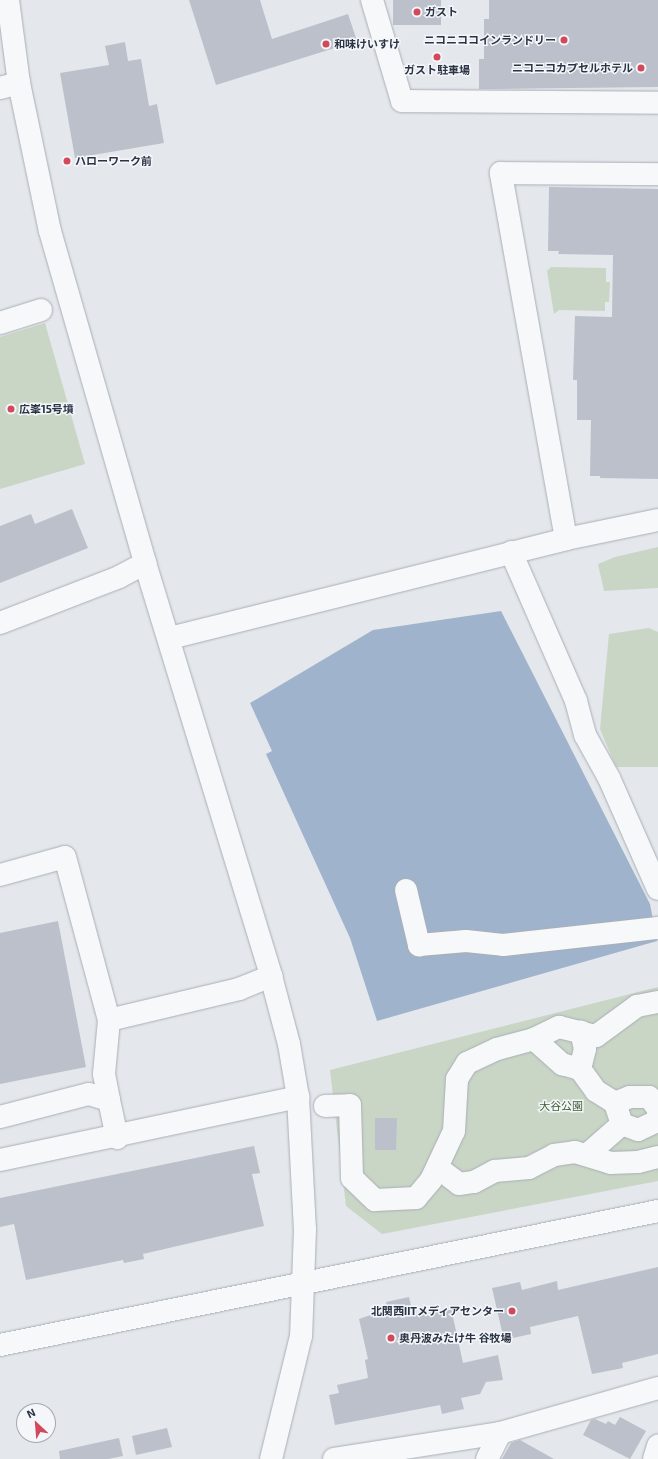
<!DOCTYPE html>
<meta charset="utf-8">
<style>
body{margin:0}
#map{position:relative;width:658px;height:1459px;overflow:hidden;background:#e4e7ec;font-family:"Exo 2","Noto Sans JP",sans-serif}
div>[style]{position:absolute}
.green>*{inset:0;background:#c9d6c5}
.water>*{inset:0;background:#9fb4cc}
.building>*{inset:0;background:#bbc0ca}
.roads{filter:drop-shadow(0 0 1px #a9aeb7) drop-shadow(0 0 1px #a9aeb7)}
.minor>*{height:22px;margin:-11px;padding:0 11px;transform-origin:11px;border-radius:11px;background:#f7f8fa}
.dots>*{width:11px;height:11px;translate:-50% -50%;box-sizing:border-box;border:2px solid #f4f6f9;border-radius:50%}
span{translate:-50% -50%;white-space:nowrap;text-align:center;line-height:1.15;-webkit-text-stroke:3px #f4f6f9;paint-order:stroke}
.poi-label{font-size:11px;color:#2b3445;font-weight:700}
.left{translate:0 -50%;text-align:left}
.right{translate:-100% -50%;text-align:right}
.park-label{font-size:11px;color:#3f6138}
.north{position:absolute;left:16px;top:1403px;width:40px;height:40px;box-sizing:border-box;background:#f4f6f9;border:1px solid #a4a8b1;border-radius:50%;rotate:334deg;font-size:11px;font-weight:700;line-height:16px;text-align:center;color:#2b3445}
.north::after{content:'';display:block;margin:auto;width:14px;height:18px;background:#d1495b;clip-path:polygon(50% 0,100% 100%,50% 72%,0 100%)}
</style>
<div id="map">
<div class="green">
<div style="clip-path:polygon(551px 267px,606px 268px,606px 282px,610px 282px,609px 302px,605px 302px,605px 311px,559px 310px,554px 314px,547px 271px)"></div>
<div style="clip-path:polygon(45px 323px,85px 464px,0 489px,0 337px)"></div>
<div style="clip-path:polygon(658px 547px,658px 588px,604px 591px,598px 564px,615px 557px)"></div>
<div style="clip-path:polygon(649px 628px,658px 632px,658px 767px,616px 767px,600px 729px,609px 634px)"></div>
<div style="clip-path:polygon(658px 987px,658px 1181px,382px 1234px,346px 1206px,330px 1070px)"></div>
</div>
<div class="water">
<div style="clip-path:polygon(501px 611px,650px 904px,657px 941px,377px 1021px,350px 938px,266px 754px,272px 751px,250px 703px,373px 630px)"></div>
</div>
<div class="building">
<div style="clip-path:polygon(189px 0,260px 0,272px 39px,348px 14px,357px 41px,216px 85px)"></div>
<div style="clip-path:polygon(393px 0,441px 0,441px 25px,393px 25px)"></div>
<div style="clip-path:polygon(489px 0,658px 0,658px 87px,479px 89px,479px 59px,484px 59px,484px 19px,489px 19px)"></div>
<div style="clip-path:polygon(125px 42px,128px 61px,141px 59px,149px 106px,157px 104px,164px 143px,75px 158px,60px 73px,109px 65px,105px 46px)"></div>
<div style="clip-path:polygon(549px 187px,658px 189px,658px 479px,600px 478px,600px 476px,590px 476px,591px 420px,577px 420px,577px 380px,573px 380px,575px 316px,612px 317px,613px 255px,558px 254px,559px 251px,548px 251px)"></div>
<div style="clip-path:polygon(72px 509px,88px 548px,0 583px,0 526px,31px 514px,35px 524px)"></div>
<div style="clip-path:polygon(58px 921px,86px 1067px,0 1084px,0 933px)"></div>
<div style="clip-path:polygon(375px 1118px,397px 1118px,396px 1150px,375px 1150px)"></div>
<div style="clip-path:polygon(254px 1146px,260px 1173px,252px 1174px,264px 1226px,143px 1254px,144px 1259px,124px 1263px,123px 1260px,26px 1280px,14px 1224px,0 1227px,0 1198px)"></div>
<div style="clip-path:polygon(658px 1267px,658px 1354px,622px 1363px,623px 1368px,592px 1374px,578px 1316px,530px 1327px,531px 1334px,504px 1340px,492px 1288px,520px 1282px,522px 1290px,557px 1281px,558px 1290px)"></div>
<div style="clip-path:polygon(409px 1297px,413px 1314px,439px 1308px,439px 1311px,451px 1308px,463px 1363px,498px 1355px,503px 1380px,486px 1382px,480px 1394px,461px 1398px,464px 1409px,442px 1414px,440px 1405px,335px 1425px,329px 1395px,339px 1393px,337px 1385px,368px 1378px,365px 1360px,368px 1359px,359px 1319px,388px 1309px,386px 1302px)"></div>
<div style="clip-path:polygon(620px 1417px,646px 1431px,630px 1459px,583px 1435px,591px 1420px,595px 1419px,606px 1424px,608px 1421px,615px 1425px)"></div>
<div style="clip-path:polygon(167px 1428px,172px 1447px,136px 1455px,132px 1436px)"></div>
<div style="clip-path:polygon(119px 1438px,123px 1456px,108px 1459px,60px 1459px,59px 1451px)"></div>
<div style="clip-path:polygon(520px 1440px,554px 1459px,502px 1459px,511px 1443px)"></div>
</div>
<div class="roads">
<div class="minor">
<div style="left:8px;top:0;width:84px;rotate:82.5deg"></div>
<div style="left:19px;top:83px;width:151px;rotate:78.2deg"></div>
<div style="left:50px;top:231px;width:345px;rotate:74deg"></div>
<div style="left:145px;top:563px;width:432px;rotate:73deg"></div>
<div style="left:271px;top:976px;width:70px;rotate:75.2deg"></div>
<div style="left:289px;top:1044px;width:54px;rotate:80.4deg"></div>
<div style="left:298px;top:1097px;width:132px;rotate:87deg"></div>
<div style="left:305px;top:1229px;width:107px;rotate:92.1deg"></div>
<div style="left:301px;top:1336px;width:127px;rotate:103.7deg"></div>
<div style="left:372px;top:0;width:105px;rotate:73.5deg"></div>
<div style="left:402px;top:101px;width:256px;rotate:0.4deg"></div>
<div style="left:0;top:88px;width:20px;rotate:-15deg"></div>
<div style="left:0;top:323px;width:43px;rotate:-17.6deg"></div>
<div style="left:566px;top:539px;width:372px;rotate:-100.1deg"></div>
<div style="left:501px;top:173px;width:157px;rotate:0.4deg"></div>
<div style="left:511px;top:552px;width:163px;rotate:66.4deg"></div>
<div style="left:576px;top:701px;width:35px;rotate:75deg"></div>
<div style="left:585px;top:735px;width:49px;rotate:60.8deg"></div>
<div style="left:609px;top:778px;width:121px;rotate:66.2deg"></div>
<div style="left:0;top:623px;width:128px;rotate:-21.1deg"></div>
<div style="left:119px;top:577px;width:30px;rotate:-28deg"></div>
<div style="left:170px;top:638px;width:408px;rotate:-14deg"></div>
<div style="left:566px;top:539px;width:94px;rotate:-11.7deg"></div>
<div style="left:0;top:875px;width:67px;rotate:-15.5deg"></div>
<div style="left:65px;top:857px;width:169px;rotate:74.9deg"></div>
<div style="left:109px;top:1020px;width:54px;rotate:95.3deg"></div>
<div style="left:104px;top:1074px;width:26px;rotate:79deg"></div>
<div style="left:406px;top:890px;width:57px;rotate:76.7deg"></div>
<div style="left:419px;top:945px;width:47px;rotate:-4.9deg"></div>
<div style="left:466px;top:941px;width:37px;rotate:6deg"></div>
<div style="left:503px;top:945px;width:156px;rotate:-6.3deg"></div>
<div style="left:109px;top:1020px;width:134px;rotate:-13.4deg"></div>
<div style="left:239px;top:989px;width:35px;rotate:-22deg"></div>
<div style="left:534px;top:1039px;width:38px;rotate:42deg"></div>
<div style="left:562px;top:1064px;width:19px;rotate:16deg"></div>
<div style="left:580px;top:1069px;width:27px;rotate:54deg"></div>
<div style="left:596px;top:1091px;width:22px;rotate:32deg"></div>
<div style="left:615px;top:1103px;width:22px;rotate:72deg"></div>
<div style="left:622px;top:1124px;width:45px;rotate:138.6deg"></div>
<div style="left:580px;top:1069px;width:21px;rotate:-76deg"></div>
<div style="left:585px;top:1049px;width:18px;rotate:-103deg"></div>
<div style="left:615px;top:1103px;width:16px;rotate:-22deg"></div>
<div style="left:630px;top:1097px;width:19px"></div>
<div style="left:649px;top:1097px;width:15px;rotate:53deg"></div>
<div style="left:325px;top:1106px;width:25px;rotate:-2deg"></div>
<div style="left:350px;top:1105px;width:73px;rotate:88.4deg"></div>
<div style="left:352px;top:1178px;width:32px;rotate:44deg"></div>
<div style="left:375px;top:1200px;width:41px;rotate:-2.8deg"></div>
<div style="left:416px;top:1198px;width:23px;rotate:-50deg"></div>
<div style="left:431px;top:1180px;width:54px;rotate:-64.9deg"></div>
<div style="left:454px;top:1131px;width:52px;rotate:-86.7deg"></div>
<div style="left:457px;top:1079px;width:19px;rotate:-58deg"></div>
<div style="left:467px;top:1063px;width:33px;rotate:-25deg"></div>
<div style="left:497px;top:1049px;width:38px;rotate:-15deg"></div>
<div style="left:534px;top:1039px;width:28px;rotate:-26deg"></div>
<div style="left:559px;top:1027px;width:38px;rotate:14deg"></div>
<div style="left:596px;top:1036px;width:51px;rotate:-36.2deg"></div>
<div style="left:637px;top:1006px;width:21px;rotate:-11deg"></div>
<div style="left:0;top:1117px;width:92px;rotate:-14.5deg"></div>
<div style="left:89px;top:1094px;width:21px;rotate:17deg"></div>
<div style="left:109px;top:1100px;width:39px;rotate:78deg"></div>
<div style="left:622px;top:1124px;width:17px;rotate:21deg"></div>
<div style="left:638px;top:1130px;width:21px;rotate:-25deg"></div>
<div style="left:657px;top:1121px;width:6px;rotate:-81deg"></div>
<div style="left:0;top:1160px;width:305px;rotate:-11.9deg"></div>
<div style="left:438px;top:1168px;width:26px;rotate:37deg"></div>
<div style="left:459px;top:1184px;width:15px;rotate:-8deg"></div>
<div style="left:474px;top:1182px;width:24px;rotate:-28deg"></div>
<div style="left:495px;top:1171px;width:34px;rotate:-5deg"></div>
<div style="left:529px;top:1168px;width:28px;rotate:-27deg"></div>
<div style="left:554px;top:1155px;width:21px;rotate:-8deg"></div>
<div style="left:575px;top:1152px;width:37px;rotate:17deg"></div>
<div style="left:610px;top:1163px;width:28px;rotate:-2deg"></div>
<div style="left:638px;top:1162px;width:21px;rotate:-14deg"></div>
<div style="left:0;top:1345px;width:672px;rotate:-11.51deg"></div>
<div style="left:334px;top:1459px;width:168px;rotate:-8.9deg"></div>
<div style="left:500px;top:1433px;width:164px;rotate:-15.9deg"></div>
<div style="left:487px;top:1459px;width:29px;rotate:-63deg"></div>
<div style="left:654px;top:1459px;width:14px;rotate:-73deg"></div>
</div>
</div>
<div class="dots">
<div style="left:417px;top:12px;background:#d1495b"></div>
<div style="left:564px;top:40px;background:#d1495b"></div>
<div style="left:326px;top:44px;background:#d1495b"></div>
<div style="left:437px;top:57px;background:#d1495b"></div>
<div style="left:641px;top:68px;background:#d1495b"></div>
<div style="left:67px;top:161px;background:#d1495b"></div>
<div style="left:11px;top:409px;background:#d1495b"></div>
<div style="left:512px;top:1311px;background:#d1495b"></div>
<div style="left:391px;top:1338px;background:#d1495b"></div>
</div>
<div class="poi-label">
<span class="left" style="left:425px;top:12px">ガスト</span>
<span class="right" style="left:556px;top:40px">ニコニココインランドリー</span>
<span class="left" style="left:334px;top:44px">和味けいすけ</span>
<span class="right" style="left:633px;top:68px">ニコニコカプセルホテル</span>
<span style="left:437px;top:70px">ガスト駐車場</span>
<span class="left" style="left:75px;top:161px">ハローワーク前</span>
<span class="left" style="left:19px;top:409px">広峯15号墳</span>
<span class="right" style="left:504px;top:1311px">北関西IITメディアセンター</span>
<span class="left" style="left:399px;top:1338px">奥丹波みたけ牛 谷牧場</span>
</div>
<div class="park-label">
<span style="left:561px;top:1106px">大谷公園</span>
</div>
<div class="north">N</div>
</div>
